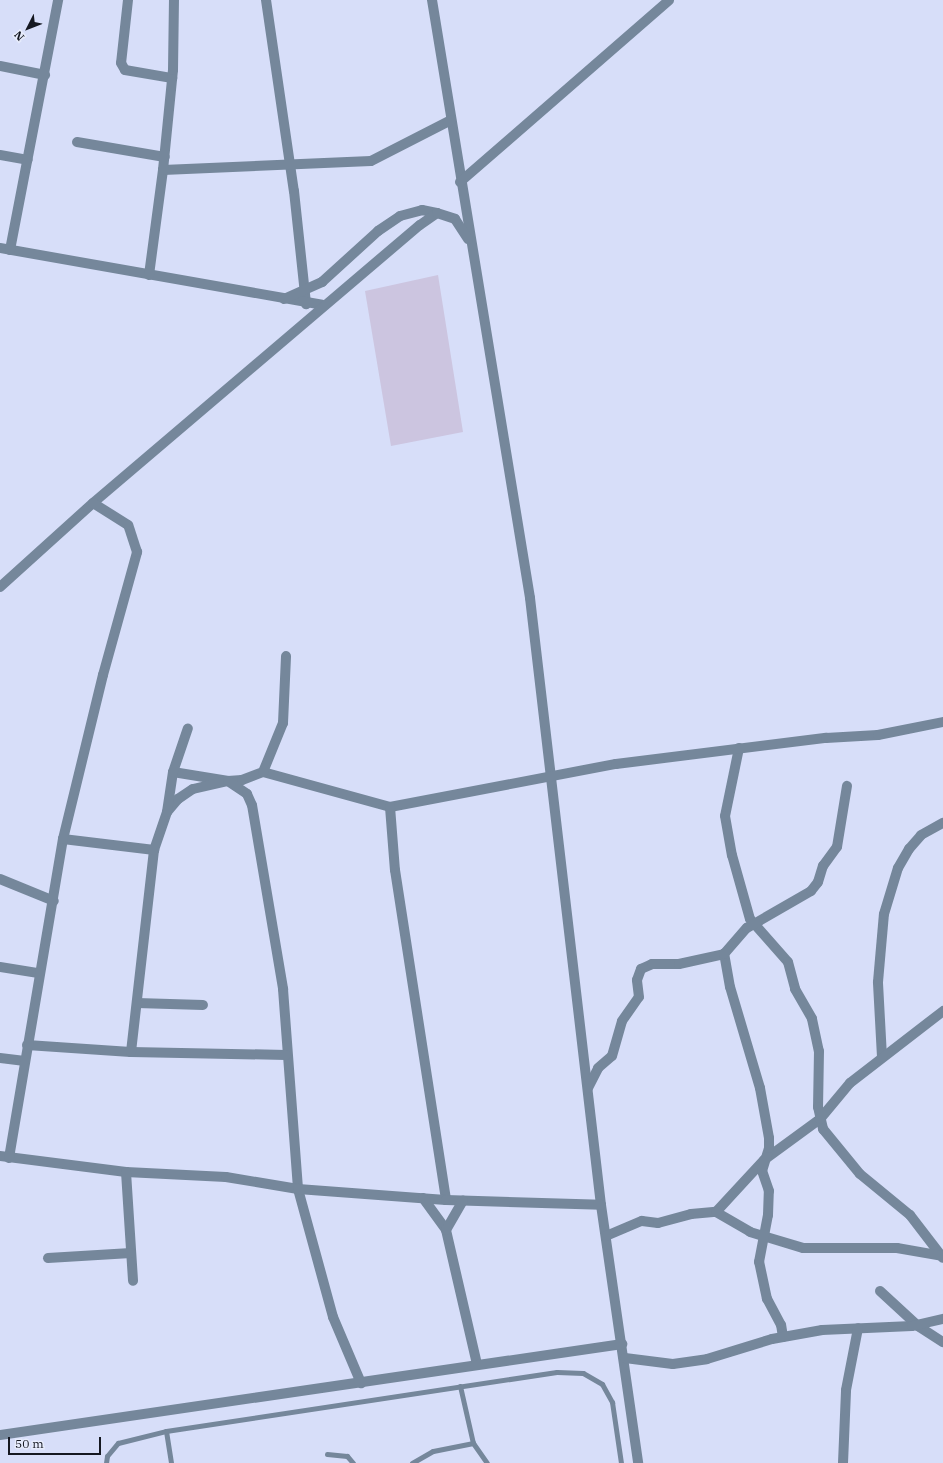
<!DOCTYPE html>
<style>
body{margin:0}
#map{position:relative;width:943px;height:1463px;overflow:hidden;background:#d7def9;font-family:"IBM Plex Serif",serif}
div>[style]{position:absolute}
.building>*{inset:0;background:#ccc5e0}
.service>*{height:5px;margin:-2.5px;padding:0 2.5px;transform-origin:2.5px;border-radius:2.5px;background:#75879b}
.minor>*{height:10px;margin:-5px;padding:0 5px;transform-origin:5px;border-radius:5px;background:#75879b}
span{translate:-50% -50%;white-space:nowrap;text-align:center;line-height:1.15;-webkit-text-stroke:3px #e7ecfc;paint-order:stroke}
.north{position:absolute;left:8px;top:8px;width:40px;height:40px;-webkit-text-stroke:3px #e7ecfc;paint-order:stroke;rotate:228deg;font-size:11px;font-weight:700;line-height:16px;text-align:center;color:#151821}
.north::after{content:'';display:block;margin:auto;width:14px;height:18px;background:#151821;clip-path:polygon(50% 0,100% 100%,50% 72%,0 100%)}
.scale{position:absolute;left:8px;top:1437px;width:93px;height:18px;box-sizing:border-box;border:2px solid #151821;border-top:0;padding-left:5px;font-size:12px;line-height:14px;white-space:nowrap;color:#151821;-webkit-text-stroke:3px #e7ecfc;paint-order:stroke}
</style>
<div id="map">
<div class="building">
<div style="clip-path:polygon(438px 275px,463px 432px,391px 446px,365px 291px)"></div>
</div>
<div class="service">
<div style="left:460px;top:1386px;width:58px;rotate:77.2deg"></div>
<div style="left:473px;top:1443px;width:24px;rotate:55deg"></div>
<div style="left:166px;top:1431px;width:32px;rotate:81deg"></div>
<div style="left:327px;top:1454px;width:20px;rotate:6deg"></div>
<div style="left:347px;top:1456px;width:9px;rotate:49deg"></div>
<div style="left:106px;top:1463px;width:7px;rotate:-82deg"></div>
<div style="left:107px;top:1456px;width:17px;rotate:-50deg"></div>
<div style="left:118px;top:1443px;width:49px;rotate:-14deg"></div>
<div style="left:166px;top:1431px;width:395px;rotate:-8.6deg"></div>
<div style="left:557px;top:1372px;width:26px;rotate:2deg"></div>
<div style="left:583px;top:1373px;width:22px;rotate:30deg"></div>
<div style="left:602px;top:1384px;width:21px;rotate:61deg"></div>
<div style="left:612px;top:1402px;width:62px;rotate:81.6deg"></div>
<div style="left:412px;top:1463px;width:24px;rotate:-30deg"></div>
<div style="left:433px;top:1451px;width:41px;rotate:-11.3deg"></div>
</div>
<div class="minor">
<div style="left:128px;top:0;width:63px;rotate:96.3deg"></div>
<div style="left:121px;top:63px;width:8px;rotate:60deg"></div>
<div style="left:125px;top:70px;width:48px;rotate:9.7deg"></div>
<div style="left:266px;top:0;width:193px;rotate:81.7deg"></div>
<div style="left:294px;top:191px;width:114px;rotate:83.9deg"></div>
<div style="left:432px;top:0;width:606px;rotate:80.69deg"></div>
<div style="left:530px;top:598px;width:611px;rotate:83.33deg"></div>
<div style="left:601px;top:1205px;width:261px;rotate:81.8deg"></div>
<div style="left:0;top:66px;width:46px;rotate:11.3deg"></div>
<div style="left:77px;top:142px;width:89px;rotate:9.7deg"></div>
<div style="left:0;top:155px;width:28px;rotate:10deg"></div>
<div style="left:163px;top:170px;width:208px;rotate:-2.5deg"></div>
<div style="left:371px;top:161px;width:90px;rotate:-27.1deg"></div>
<div style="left:460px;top:182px;width:277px;rotate:-41deg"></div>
<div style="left:0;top:248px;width:327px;rotate:10deg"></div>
<div style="left:10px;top:250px;width:255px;rotate:-79.1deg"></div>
<div style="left:149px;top:275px;width:106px;rotate:-82.4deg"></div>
<div style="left:163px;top:170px;width:100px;rotate:-84.3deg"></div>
<div style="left:173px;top:70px;width:70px;rotate:-89.2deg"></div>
<div style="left:284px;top:299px;width:42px;rotate:-24.1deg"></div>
<div style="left:322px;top:282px;width:76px;rotate:-42.3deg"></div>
<div style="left:378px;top:231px;width:27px;rotate:-34deg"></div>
<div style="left:400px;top:216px;width:23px;rotate:-15deg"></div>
<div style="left:422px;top:210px;width:15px;rotate:11deg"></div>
<div style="left:0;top:587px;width:125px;rotate:-42.1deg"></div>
<div style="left:93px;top:503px;width:429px;rotate:-40.4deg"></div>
<div style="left:420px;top:225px;width:21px;rotate:-35deg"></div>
<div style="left:437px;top:213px;width:19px;rotate:18deg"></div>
<div style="left:455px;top:219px;width:24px;rotate:57deg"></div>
<div style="left:739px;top:748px;width:69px;rotate:101.6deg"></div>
<div style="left:725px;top:816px;width:40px;rotate:80deg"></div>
<div style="left:732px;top:855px;width:66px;rotate:74.3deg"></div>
<div style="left:750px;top:919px;width:57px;rotate:48.5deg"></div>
<div style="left:788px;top:962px;width:28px;rotate:75deg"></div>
<div style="left:795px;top:989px;width:34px;rotate:60deg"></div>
<div style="left:812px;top:1019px;width:33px;rotate:78deg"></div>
<div style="left:819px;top:1051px;width:56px;rotate:91deg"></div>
<div style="left:818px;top:1107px;width:23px;rotate:77deg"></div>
<div style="left:823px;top:1129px;width:58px;rotate:50.6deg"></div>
<div style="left:860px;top:1174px;width:65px;rotate:39.4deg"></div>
<div style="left:910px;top:1215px;width:54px;rotate:52.5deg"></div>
<div style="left:173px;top:772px;width:56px;rotate:9.3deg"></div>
<div style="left:228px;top:781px;width:14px;rotate:-4deg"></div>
<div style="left:242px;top:780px;width:22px;rotate:-21deg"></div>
<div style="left:263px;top:772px;width:132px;rotate:15.4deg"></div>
<div style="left:390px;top:807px;width:230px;rotate:-10.8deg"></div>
<div style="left:616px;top:764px;width:212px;rotate:-7.1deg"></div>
<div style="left:826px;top:738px;width:52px;rotate:-3.3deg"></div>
<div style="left:878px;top:735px;width:66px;rotate:-11.3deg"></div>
<div style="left:263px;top:772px;width:53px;rotate:-67.8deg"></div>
<div style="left:283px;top:723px;width:67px;rotate:-87.4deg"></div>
<div style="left:390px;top:807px;width:63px;rotate:85.5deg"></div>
<div style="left:395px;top:870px;width:334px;rotate:81.2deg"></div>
<div style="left:167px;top:812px;width:17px;rotate:-50deg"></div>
<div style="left:178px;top:799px;width:18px;rotate:-34deg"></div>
<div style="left:193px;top:789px;width:36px;rotate:-13deg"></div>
<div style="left:228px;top:781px;width:23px;rotate:34deg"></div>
<div style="left:247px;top:794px;width:12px;rotate:66deg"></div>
<div style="left:252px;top:805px;width:187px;rotate:80.4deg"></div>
<div style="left:283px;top:989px;width:201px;rotate:85.7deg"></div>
<div style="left:298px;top:1189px;width:133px;rotate:74.7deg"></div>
<div style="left:333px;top:1317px;width:72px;rotate:67deg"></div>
<div style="left:63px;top:839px;width:92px;rotate:6.9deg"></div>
<div style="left:0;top:879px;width:58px;rotate:22.2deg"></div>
<div style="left:0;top:967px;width:39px;rotate:9deg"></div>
<div style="left:137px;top:1003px;width:66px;rotate:1.7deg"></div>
<div style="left:27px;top:1045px;width:104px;rotate:3.9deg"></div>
<div style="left:131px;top:1052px;width:155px;rotate:1.1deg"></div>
<div style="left:131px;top:1052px;width:203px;rotate:-83.5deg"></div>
<div style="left:154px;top:850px;width:40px;rotate:-71.1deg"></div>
<div style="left:167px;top:812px;width:40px;rotate:-81.5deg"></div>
<div style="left:173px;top:772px;width:46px;rotate:-71.2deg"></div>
<div style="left:882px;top:1057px;width:75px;rotate:-93.1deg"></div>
<div style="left:878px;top:982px;width:68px;rotate:-85deg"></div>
<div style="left:884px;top:914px;width:48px;rotate:-73.1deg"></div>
<div style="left:898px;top:868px;width:22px;rotate:-60deg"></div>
<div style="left:909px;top:849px;width:18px;rotate:-49deg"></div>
<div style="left:921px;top:835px;width:25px;rotate:-29deg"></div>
<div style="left:0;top:1058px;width:25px;rotate:7deg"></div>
<div style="left:588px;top:1088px;width:22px;rotate:-63deg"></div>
<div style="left:598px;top:1068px;width:18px;rotate:-41deg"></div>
<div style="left:612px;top:1056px;width:36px;rotate:-74deg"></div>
<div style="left:622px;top:1021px;width:29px;rotate:-55deg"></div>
<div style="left:639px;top:997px;width:17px;rotate:-97deg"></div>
<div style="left:637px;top:980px;width:12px;rotate:-70deg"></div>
<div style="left:641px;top:969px;width:12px;rotate:-24deg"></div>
<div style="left:652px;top:964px;width:27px"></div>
<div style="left:679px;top:964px;width:46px;rotate:-12.5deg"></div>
<div style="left:0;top:1156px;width:127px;rotate:7.2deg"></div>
<div style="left:126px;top:1172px;width:100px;rotate:2.9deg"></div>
<div style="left:226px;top:1177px;width:73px;rotate:9.5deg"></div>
<div style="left:298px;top:1189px;width:148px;rotate:4.3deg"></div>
<div style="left:446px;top:1200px;width:155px;rotate:1.8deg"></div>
<div style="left:9px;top:1158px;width:324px;rotate:-80.4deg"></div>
<div style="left:63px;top:839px;width:169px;rotate:-76.3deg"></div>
<div style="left:103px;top:675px;width:128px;rotate:-74.5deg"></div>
<div style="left:137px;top:552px;width:28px;rotate:-108deg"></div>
<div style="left:128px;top:525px;width:41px;rotate:-147.8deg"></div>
<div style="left:126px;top:1172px;width:109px;rotate:86.3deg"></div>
<div style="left:423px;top:1198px;width:39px;rotate:54deg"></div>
<div style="left:446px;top:1230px;width:138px;rotate:77deg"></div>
<div style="left:716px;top:1212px;width:71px;rotate:-47.3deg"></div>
<div style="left:764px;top:1160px;width:69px;rotate:-36.2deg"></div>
<div style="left:820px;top:1119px;width:47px;rotate:-50.2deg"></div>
<div style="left:850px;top:1083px;width:118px;rotate:-37.7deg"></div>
<div style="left:446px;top:1230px;width:34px;rotate:-60deg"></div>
<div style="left:606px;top:1236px;width:39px;rotate:-23deg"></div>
<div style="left:642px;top:1221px;width:16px;rotate:7deg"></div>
<div style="left:658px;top:1223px;width:34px;rotate:-15deg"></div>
<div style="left:691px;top:1214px;width:25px;rotate:-5deg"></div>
<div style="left:716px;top:1212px;width:39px;rotate:30deg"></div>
<div style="left:750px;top:1232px;width:55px;rotate:16.8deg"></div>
<div style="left:803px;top:1248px;width:94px"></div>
<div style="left:897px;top:1248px;width:47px;rotate:9.9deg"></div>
<div style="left:48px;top:1258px;width:83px;rotate:-3.4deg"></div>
<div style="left:880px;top:1291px;width:52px;rotate:42.6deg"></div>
<div style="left:918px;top:1326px;width:30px;rotate:33deg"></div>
<div style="left:783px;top:1337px;width:12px;rotate:-99deg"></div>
<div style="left:781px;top:1325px;width:30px;rotate:-118deg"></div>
<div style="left:767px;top:1299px;width:38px;rotate:-102deg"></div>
<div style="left:759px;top:1262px;width:48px;rotate:-79.2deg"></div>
<div style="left:768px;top:1215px;width:24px;rotate:-88deg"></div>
<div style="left:769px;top:1191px;width:21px;rotate:-109deg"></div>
<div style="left:762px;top:1171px;width:24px;rotate:-73deg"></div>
<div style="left:769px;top:1148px;width:10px;rotate:-90deg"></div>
<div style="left:769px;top:1138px;width:51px;rotate:-100.2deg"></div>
<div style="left:760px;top:1088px;width:105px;rotate:-106.5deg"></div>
<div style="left:730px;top:987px;width:34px;rotate:-100deg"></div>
<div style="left:724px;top:954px;width:35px;rotate:-49deg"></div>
<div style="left:747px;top:928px;width:74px;rotate:-30deg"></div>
<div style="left:811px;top:891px;width:11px;rotate:-52deg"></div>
<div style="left:818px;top:882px;width:17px;rotate:-73deg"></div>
<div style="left:823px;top:866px;width:24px;rotate:-54deg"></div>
<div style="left:837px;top:847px;width:62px;rotate:-80.7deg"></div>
<div style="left:625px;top:1358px;width:48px;rotate:7.1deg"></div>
<div style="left:673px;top:1364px;width:34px;rotate:-8deg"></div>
<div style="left:707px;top:1359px;width:68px;rotate:-17.1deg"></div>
<div style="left:772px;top:1339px;width:51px;rotate:-10.2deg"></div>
<div style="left:822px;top:1330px;width:90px;rotate:-2.5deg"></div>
<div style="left:912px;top:1326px;width:32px;rotate:-13deg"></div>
<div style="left:0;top:1435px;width:629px;rotate:-8.32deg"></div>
<div style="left:843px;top:1463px;width:73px;rotate:-87.6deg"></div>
<div style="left:846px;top:1390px;width:63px;rotate:-79deg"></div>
</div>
<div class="north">N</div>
<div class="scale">50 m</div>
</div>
